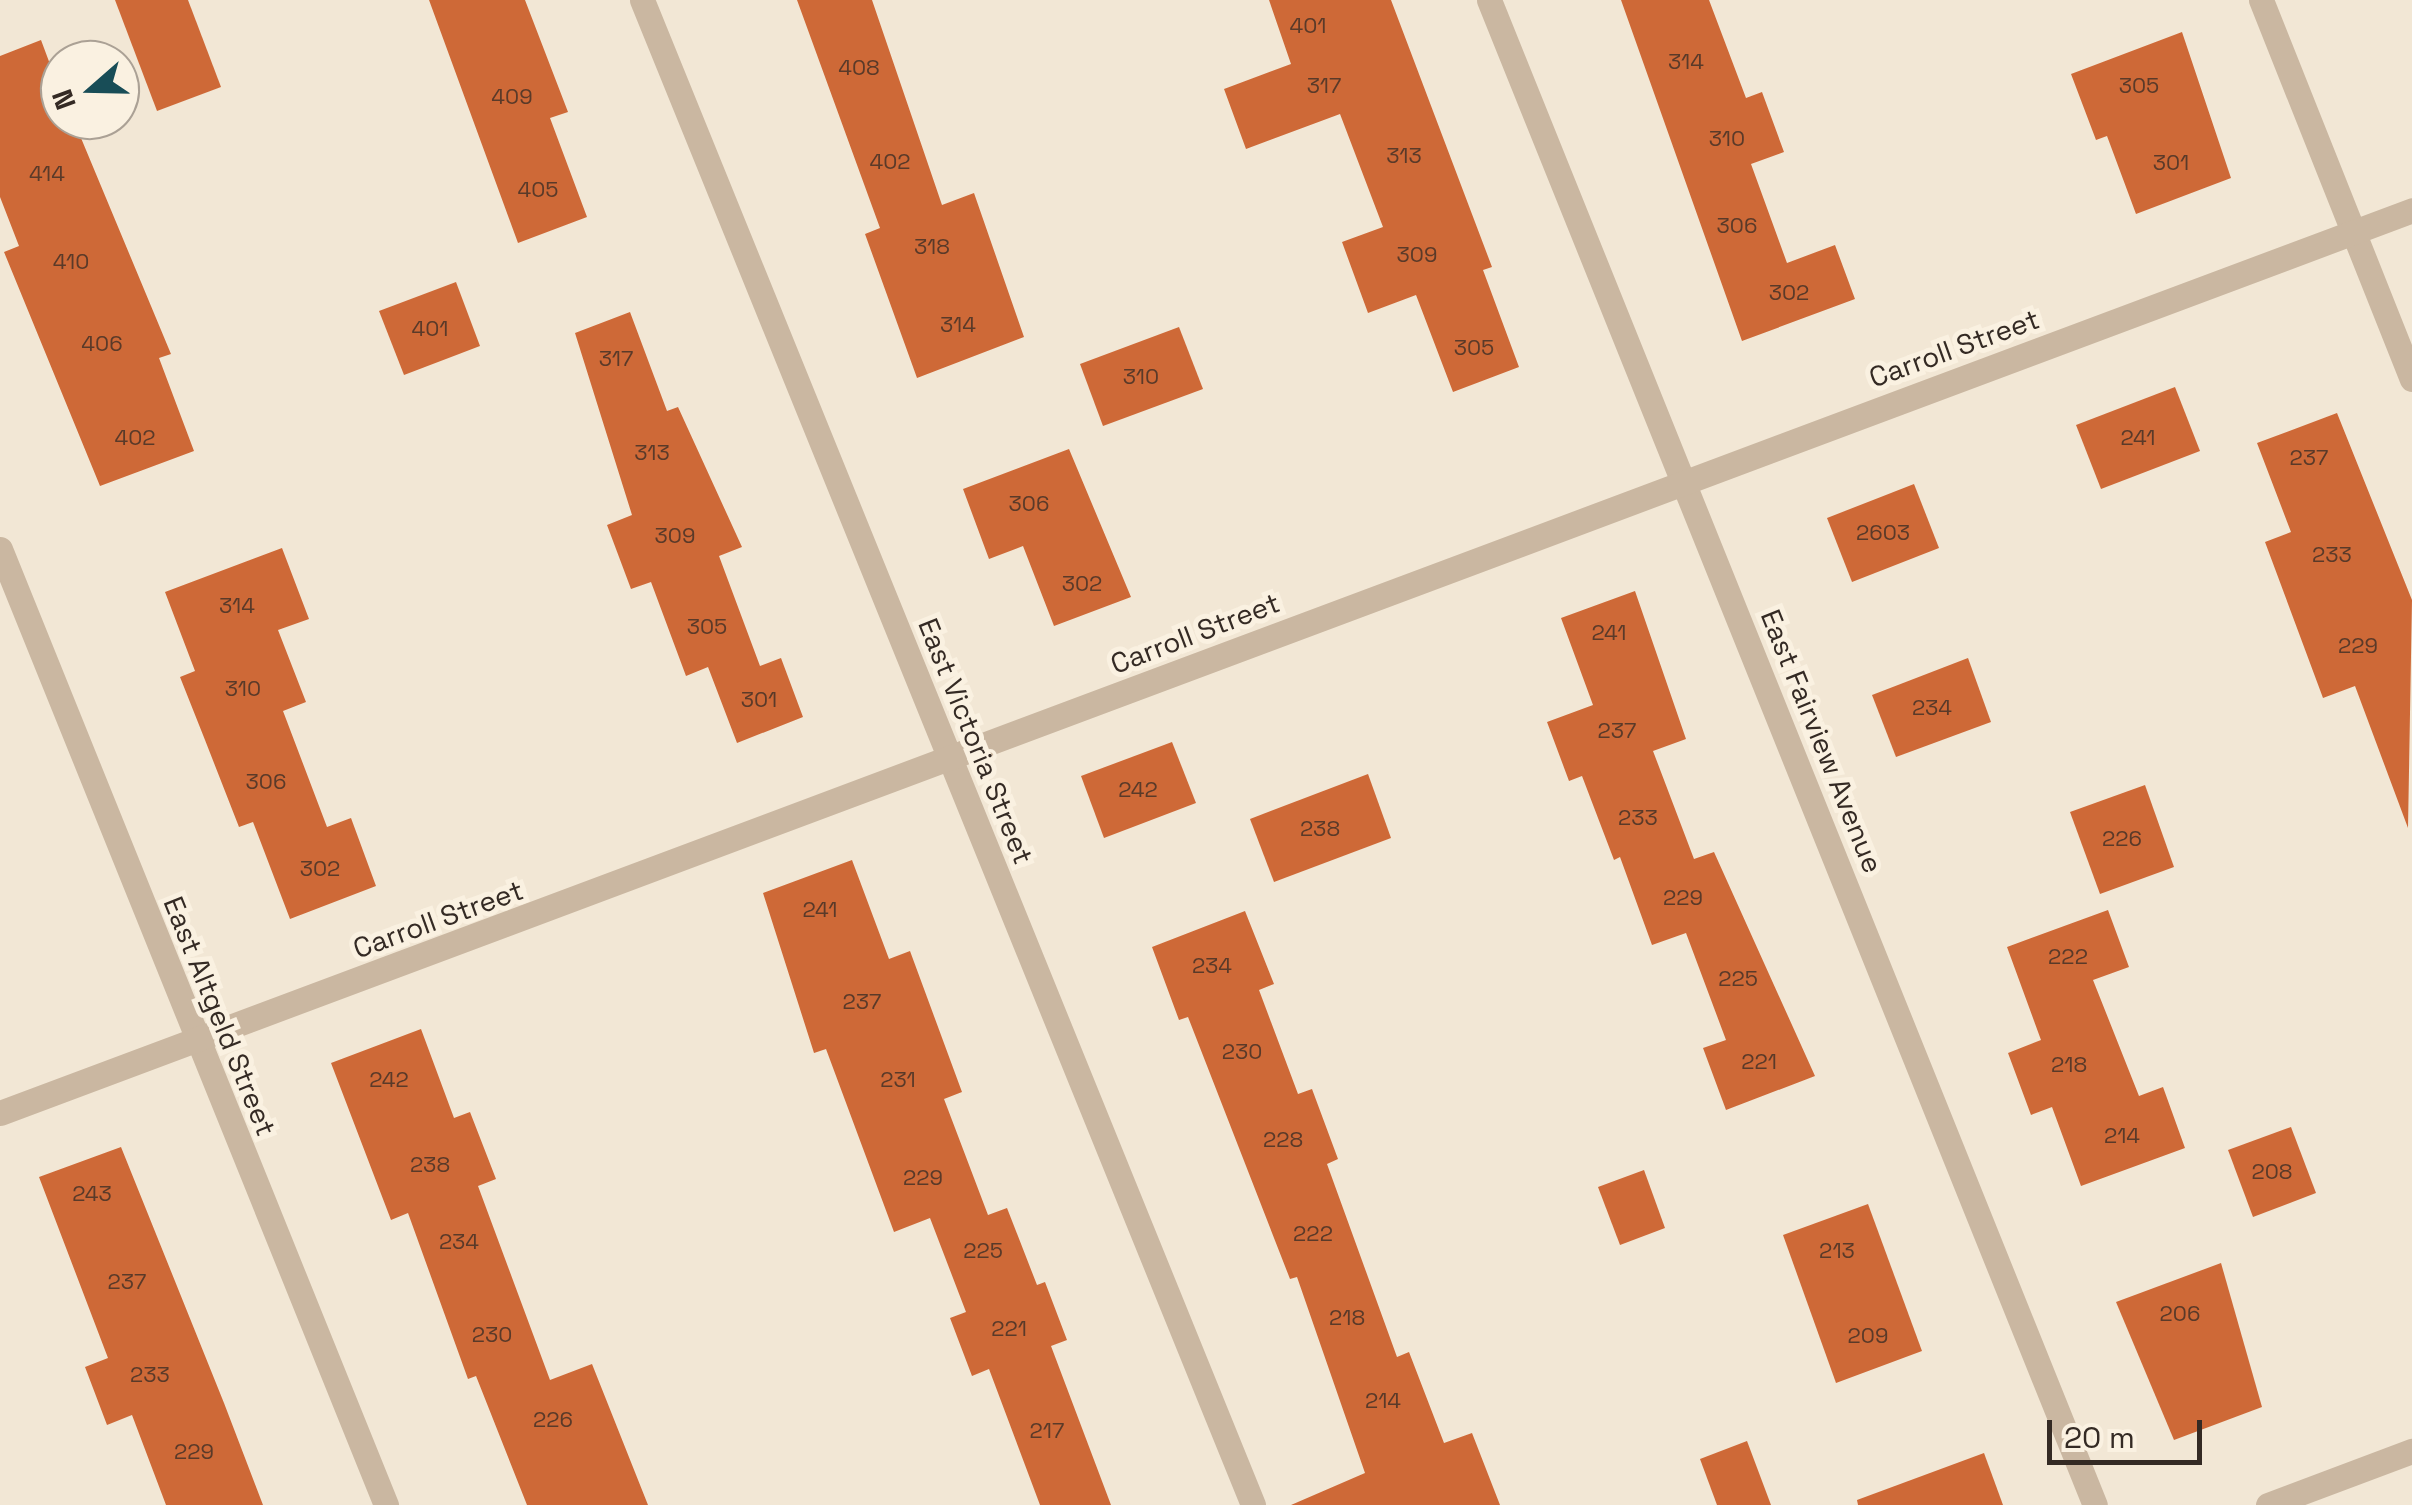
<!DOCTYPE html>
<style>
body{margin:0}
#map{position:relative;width:2412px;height:1505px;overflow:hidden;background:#f2e7d5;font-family:"Space Grotesk",sans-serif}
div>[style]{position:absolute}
.building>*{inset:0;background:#ce6937}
.minor>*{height:25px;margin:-12.5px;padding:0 12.5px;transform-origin:12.5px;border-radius:12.5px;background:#cab7a1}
span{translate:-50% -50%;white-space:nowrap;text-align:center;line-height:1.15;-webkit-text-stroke:10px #faf1e1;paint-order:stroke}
.number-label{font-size:22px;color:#5a3a29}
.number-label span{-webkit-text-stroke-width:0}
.street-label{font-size:28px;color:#342a24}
.north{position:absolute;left:40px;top:40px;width:100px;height:100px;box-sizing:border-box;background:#faf1e1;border:2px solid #aba195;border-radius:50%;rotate:250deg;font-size:28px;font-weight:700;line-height:40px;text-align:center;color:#342a24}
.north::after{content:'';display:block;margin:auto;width:35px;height:45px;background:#184d57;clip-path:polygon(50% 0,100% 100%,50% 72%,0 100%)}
.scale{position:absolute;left:2047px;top:1420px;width:155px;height:45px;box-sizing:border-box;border:5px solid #342a24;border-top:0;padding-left:12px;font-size:30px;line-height:35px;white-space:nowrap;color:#342a24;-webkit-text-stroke:8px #faf1e1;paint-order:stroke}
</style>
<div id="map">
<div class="building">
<div style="clip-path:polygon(115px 0,188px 0,221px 87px,157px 111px)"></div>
<div style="clip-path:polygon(429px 0,525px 0,568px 112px,550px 118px,587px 217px,518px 243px)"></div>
<div style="clip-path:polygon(797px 0,872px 0,942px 205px,974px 193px,1024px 337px,917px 378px,865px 234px,880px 228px)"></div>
<div style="clip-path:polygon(1269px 0,1391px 0,1492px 267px,1483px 270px,1519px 367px,1453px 392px,1416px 295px,1368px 313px,1342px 242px,1383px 227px,1340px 114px,1246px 149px,1224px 89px,1291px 64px)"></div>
<div style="clip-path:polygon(1621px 0,1709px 0,1746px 98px,1762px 92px,1784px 152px,1751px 164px,1787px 263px,1835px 245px,1855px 299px,1742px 341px)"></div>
<div style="clip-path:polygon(2182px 32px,2231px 178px,2136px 214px,2107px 136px,2096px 140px,2071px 74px)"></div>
<div style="clip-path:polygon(41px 40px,60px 91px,60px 120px,76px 126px,171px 354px,159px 358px,194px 451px,100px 486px,4px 252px,19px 246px,0 197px,0 56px)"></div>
<div style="clip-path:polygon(456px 282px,480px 346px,404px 375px,379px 311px)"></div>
<div style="clip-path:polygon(630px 312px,667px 411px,678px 407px,742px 547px,719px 556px,760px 666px,781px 658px,803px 717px,737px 743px,708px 667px,686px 676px,651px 582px,631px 589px,607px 525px,632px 515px,575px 333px)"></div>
<div style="clip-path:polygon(1179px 327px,1203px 389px,1103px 426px,1080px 364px)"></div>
<div style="clip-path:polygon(2175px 387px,2200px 451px,2101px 489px,2076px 425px)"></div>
<div style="clip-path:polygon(2337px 413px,2412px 600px,2408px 828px,2355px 686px,2323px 698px,2265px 542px,2291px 532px,2257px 443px)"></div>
<div style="clip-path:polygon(1069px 449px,1131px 597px,1054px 626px,1023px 546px,989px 559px,963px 489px)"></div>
<div style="clip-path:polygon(1914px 484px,1939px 548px,1852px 582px,1827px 518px)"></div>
<div style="clip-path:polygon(282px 548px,309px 619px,278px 630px,306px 702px,283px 711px,327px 827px,351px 818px,376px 886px,290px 919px,253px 822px,239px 827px,205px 740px,180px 677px,195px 671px,165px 592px)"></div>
<div style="clip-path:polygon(1635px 591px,1686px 739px,1653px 751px,1694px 859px,1714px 852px,1815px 1076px,1726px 1110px,1703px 1048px,1726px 1040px,1686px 933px,1652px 945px,1620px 857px,1614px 860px,1582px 776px,1569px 781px,1547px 722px,1593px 705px,1561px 618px)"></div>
<div style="clip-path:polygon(1968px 658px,1991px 722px,1896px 757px,1872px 695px)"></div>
<div style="clip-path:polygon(1172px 742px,1196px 803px,1104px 838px,1081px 776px)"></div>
<div style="clip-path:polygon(1368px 774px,1391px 838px,1274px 882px,1250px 819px)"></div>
<div style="clip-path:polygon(2145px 785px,2174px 867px,2100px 894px,2070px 812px)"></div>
<div style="clip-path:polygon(852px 860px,889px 959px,910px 951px,962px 1092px,944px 1099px,988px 1215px,1007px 1208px,1037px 1285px,1045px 1282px,1067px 1340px,1051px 1346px,1111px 1505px,1040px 1505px,989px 1369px,972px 1376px,950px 1318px,966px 1312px,930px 1218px,894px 1232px,826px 1049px,814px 1053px,763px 893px)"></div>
<div style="clip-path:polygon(2108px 910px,2129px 967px,2093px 980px,2139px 1096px,2163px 1087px,2185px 1148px,2081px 1186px,2052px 1107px,2031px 1115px,2008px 1053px,2041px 1040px,2007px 947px)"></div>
<div style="clip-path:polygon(1245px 911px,1274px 984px,1259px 990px,1298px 1094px,1312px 1089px,1338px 1159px,1327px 1164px,1397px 1357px,1409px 1352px,1444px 1443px,1472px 1433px,1500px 1505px,1291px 1505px,1365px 1473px,1297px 1277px,1290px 1279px,1188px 1017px,1179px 1020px,1152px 947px)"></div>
<div style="clip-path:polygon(421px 1029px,454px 1118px,470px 1112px,496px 1179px,478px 1186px,550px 1380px,592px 1364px,648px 1505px,527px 1505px,476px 1376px,468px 1379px,408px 1213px,391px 1220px,331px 1063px)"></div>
<div style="clip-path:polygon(2291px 1127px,2316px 1193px,2253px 1217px,2228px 1150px)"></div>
<div style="clip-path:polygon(121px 1147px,224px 1403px,263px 1505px,166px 1505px,132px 1415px,107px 1425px,85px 1367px,108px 1358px,39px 1177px)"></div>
<div style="clip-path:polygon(1644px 1170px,1665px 1228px,1620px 1245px,1598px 1187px)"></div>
<div style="clip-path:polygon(1868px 1204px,1922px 1351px,1836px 1383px,1783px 1235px)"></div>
<div style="clip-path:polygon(2221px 1263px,2262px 1407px,2174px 1440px,2116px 1302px)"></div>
<div style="clip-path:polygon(1747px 1441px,1771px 1505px,1717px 1505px,1700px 1459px)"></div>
<div style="clip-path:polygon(1984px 1453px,2003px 1505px,1858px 1505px,1857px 1500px)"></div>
</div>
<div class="minor">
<div style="left:642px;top:0;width:1624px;rotate:67.9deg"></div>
<div style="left:1489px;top:0;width:1622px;rotate:68.07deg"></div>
<div style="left:2261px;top:0;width:408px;rotate:68.3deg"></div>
<div style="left:0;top:549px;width:1031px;rotate:68.01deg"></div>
<div style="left:0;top:1113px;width:2575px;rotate:-20.52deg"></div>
<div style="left:2268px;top:1505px;width:154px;rotate:-20.6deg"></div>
</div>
<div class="number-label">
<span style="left:1308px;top:26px">401</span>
<span style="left:1686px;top:62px">314</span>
<span style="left:859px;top:68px">408</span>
<span style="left:1324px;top:86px">317</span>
<span style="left:2139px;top:86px">305</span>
<span style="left:512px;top:97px">409</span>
<span style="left:1727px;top:139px">310</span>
<span style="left:1404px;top:156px">313</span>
<span style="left:890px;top:162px">402</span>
<span style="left:2171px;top:163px">301</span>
<span style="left:47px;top:174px">414</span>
<span style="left:538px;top:190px">405</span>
<span style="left:1737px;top:226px">306</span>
<span style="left:932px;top:247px">318</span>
<span style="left:1417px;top:255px">309</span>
<span style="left:71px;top:262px">410</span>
<span style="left:1789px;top:293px">302</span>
<span style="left:958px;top:325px">314</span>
<span style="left:430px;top:329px">401</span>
<span style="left:102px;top:344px">406</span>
<span style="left:1474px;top:348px">305</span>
<span style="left:616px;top:359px">317</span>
<span style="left:1141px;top:377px">310</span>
<span style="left:135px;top:438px">402</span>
<span style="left:2138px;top:438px">241</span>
<span style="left:652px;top:453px">313</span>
<span style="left:2309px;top:458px">237</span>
<span style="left:1029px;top:504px">306</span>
<span style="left:1883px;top:533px">2603</span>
<span style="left:675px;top:536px">309</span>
<span style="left:2332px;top:555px">233</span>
<span style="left:1082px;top:584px">302</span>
<span style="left:237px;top:606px">314</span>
<span style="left:707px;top:627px">305</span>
<span style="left:1609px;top:633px">241</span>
<span style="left:2358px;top:646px">229</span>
<span style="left:243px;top:689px">310</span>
<span style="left:759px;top:700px">301</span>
<span style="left:1932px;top:708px">234</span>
<span style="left:1617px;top:731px">237</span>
<span style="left:266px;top:782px">306</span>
<span style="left:1138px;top:790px">242</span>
<span style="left:1638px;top:818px">233</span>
<span style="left:1320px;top:829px">238</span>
<span style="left:2122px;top:839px">226</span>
<span style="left:320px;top:869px">302</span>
<span style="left:1683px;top:898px">229</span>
<span style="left:820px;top:910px">241</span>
<span style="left:2068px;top:957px">222</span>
<span style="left:1212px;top:966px">234</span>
<span style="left:1738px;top:979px">225</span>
<span style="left:862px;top:1002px">237</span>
<span style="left:1242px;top:1052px">230</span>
<span style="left:1759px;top:1062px">221</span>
<span style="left:2069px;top:1065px">218</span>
<span style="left:389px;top:1080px">242</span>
<span style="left:898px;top:1080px">231</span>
<span style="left:2122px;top:1136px">214</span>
<span style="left:1283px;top:1140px">228</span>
<span style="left:430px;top:1165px">238</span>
<span style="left:2272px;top:1172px">208</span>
<span style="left:923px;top:1178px">229</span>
<span style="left:92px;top:1194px">243</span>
<span style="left:1313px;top:1234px">222</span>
<span style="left:459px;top:1242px">234</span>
<span style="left:983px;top:1251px">225</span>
<span style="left:1837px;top:1251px">213</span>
<span style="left:127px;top:1282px">237</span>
<span style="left:2180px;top:1314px">206</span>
<span style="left:1347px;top:1318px">218</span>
<span style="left:1009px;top:1329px">221</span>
<span style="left:492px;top:1335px">230</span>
<span style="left:1868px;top:1336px">209</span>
<span style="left:150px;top:1375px">233</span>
<span style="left:1383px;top:1401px">214</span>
<span style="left:553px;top:1420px">226</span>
<span style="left:1047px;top:1431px">217</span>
<span style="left:194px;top:1452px">229</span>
</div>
<div class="street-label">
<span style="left:1954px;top:348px;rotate:-20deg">Carroll Street</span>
<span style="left:1195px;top:633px;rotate:-21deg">Carroll Street</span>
<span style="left:976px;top:741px;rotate:68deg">East Victoria Street</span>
<span style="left:1822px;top:741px;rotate:68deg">East Fairview Avenue</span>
<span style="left:438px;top:919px;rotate:-20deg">Carroll Street</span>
<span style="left:220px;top:1016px;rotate:68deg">East Altgeld Street</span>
</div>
<div class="north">N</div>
<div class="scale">20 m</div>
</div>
